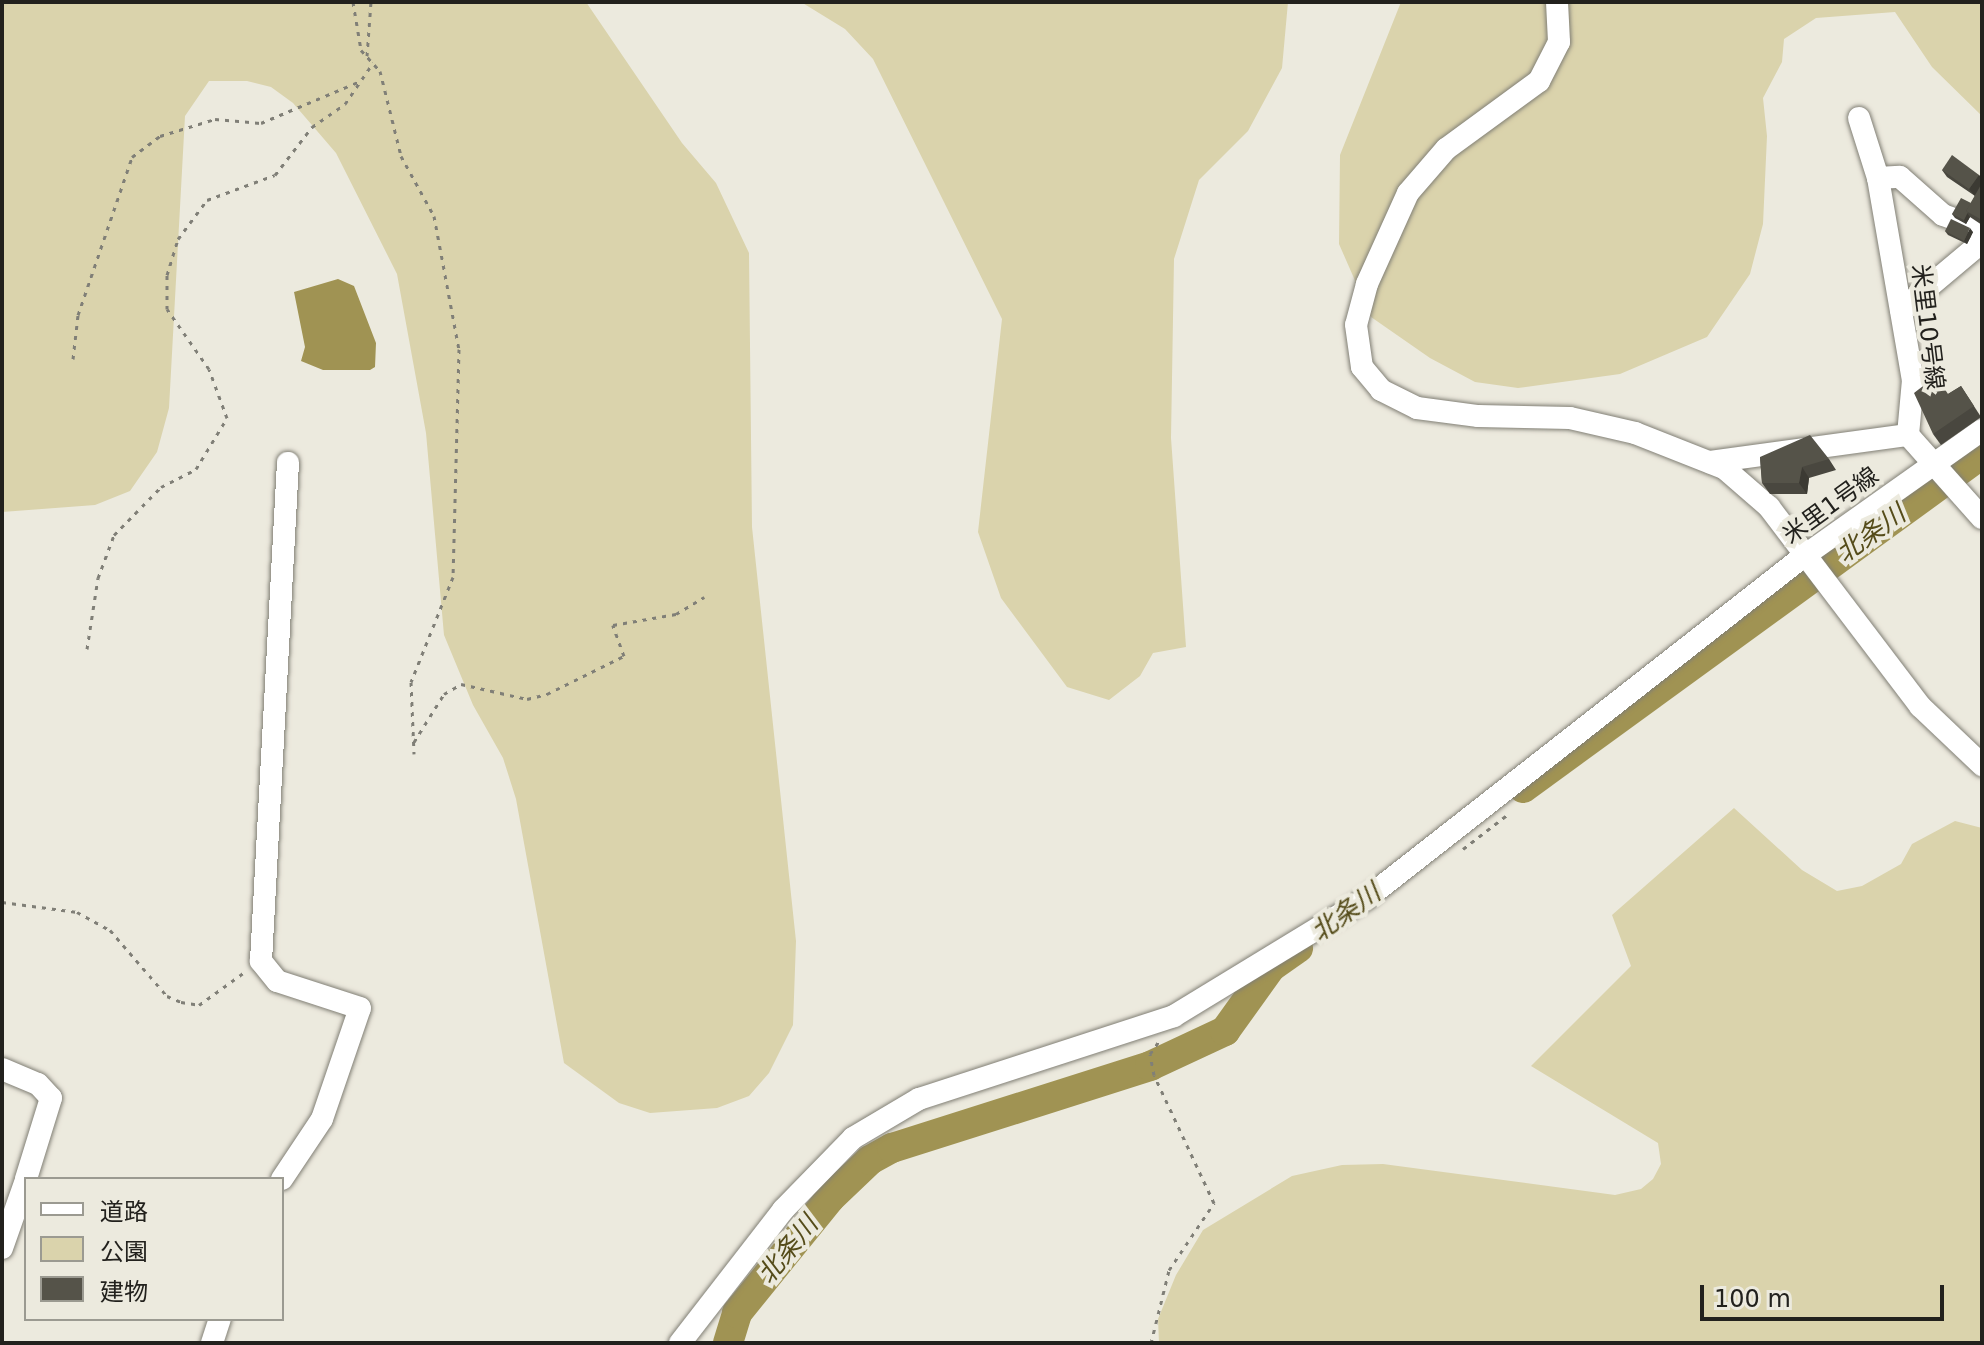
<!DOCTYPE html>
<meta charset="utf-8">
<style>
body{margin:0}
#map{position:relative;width:1984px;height:1345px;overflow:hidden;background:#eceade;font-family:"DejaVu Sans","Noto Sans JP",sans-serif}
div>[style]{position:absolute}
.green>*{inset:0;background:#dad3ac}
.water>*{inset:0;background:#a09353}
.river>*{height:30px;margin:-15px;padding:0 15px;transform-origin:15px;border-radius:15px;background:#a09353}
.path>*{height:3px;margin-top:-1.5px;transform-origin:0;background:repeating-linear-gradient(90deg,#807f77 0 4px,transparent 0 10px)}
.roads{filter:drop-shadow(0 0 2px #817f75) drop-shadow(0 0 2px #817f75)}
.minor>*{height:22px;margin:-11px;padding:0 11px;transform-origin:11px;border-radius:11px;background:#fff}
.wall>*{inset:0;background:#49473f}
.shaded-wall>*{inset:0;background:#3c3a33}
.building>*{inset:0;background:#555349}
span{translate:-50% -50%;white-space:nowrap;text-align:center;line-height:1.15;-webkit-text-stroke:8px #eceade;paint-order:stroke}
.street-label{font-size:24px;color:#22211d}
.water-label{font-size:26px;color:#554c1a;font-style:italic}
.frame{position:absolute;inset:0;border:4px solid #22211d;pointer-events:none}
.legend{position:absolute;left:24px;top:1177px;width:260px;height:144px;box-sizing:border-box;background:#eceade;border:2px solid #9b9a91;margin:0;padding:10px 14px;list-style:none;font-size:24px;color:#22211d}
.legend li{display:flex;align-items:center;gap:16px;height:40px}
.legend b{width:40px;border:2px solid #9b9a91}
.scale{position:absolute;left:1700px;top:1285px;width:244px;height:36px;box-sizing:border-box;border:4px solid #22211d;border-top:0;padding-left:10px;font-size:24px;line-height:28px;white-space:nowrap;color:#22211d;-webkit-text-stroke:6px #eceade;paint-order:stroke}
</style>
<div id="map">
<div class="green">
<div style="clip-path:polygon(2px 2px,586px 2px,682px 143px,716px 183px,749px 253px,752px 527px,796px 941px,793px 1025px,769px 1073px,749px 1096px,717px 1108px,650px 1113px,619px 1103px,564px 1063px,516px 799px,503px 758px,473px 705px,444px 635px,426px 433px,397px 274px,336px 153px,293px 103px,271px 87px,247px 81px,209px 81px,185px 116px,169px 408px,157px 452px,130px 491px,95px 505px,2px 512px)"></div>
<div style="clip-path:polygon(801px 2px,1288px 2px,1282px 68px,1248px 131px,1199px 180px,1174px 259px,1171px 438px,1186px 647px,1153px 653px,1140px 676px,1109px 700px,1067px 687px,1001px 598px,978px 532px,1002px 319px,873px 59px,845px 29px)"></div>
<div style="clip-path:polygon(1401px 2px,1982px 2px,1982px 116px,1932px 67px,1895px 12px,1816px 18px,1784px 39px,1782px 62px,1763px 98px,1767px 136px,1763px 224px,1750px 274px,1707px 337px,1620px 374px,1518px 388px,1475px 382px,1430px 358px,1371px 317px,1339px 244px,1340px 155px)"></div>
<div style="clip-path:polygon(1734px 808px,1802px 870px,1837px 891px,1862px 886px,1901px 864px,1912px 844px,1955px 821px,1982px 828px,1982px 1343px,1159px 1343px,1158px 1319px,1176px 1275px,1203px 1230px,1292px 1176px,1342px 1165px,1383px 1164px,1615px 1195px,1641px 1189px,1653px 1179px,1661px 1164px,1658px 1143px,1531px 1066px,1631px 966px,1612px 915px)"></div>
</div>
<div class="water">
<div style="clip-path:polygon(338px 279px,354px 286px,376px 343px,375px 367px,370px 370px,323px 370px,301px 361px,305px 347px,294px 292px)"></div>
</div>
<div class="river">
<div style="left:1523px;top:788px;width:568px;rotate:-36.04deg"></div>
<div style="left:728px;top:1343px;width:31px;rotate:-73deg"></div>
<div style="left:737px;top:1313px;width:148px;rotate:-51deg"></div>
<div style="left:830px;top:1198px;width:55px;rotate:-43.5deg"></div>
<div style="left:870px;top:1160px;width:25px;rotate:-29deg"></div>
<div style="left:892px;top:1148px;width:271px;rotate:-17.6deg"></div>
<div style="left:1150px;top:1066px;width:83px;rotate:-25deg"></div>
<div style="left:1225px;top:1031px;width:79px;rotate:-54.3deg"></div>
<div style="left:1271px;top:967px;width:33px;rotate:-35deg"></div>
</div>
<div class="path">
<div style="left:353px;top:2px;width:49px;rotate:80.5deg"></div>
<div style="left:361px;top:50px;width:28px;rotate:48deg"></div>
<div style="left:380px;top:71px;width:88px;rotate:76.1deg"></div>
<div style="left:401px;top:156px;width:68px;rotate:61.2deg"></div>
<div style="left:434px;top:216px;width:135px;rotate:79.4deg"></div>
<div style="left:459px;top:349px;width:228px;rotate:91.5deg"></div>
<div style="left:453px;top:577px;width:113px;rotate:111.8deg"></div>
<div style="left:411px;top:682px;width:72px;rotate:87.6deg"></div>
<div style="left:367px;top:56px;width:54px;rotate:-85.8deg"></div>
<div style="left:73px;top:359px;width:44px;rotate:-83.5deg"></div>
<div style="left:78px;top:315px;width:167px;rotate:-71.1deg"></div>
<div style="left:132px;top:157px;width:35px;rotate:-37deg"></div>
<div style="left:160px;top:136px;width:58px;rotate:-17.2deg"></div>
<div style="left:215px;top:119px;width:46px;rotate:5deg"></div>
<div style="left:261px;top:123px;width:105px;rotate:-22.9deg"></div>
<div style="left:87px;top:649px;width:72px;rotate:-81.2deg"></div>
<div style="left:98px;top:578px;width:46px;rotate:-69.6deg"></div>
<div style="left:114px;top:535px;width:67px;rotate:-45.6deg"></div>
<div style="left:161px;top:487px;width:39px;rotate:-27deg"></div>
<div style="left:196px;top:469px;width:60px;rotate:-58.7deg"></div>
<div style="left:227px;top:418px;width:52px;rotate:-110.2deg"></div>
<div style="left:209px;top:369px;width:73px;rotate:-125deg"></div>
<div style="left:167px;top:309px;width:34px;rotate:-90deg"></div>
<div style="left:167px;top:275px;width:38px;rotate:-73deg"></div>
<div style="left:178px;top:239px;width:49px;rotate:-53.4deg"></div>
<div style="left:207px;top:200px;width:72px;rotate:-20.2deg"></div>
<div style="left:275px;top:175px;width:61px;rotate:-52.4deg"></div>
<div style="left:312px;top:127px;width:40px;rotate:-34.9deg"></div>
<div style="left:345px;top:104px;width:50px;rotate:-55.7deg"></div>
<div style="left:414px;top:742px;width:57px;rotate:-58deg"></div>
<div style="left:444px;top:694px;width:20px;rotate:-30deg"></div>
<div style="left:461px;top:684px;width:68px;rotate:12.8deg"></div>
<div style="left:527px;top:699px;width:21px;rotate:-14deg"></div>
<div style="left:547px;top:694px;width:86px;rotate:-26.3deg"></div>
<div style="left:624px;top:656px;width:33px;rotate:-110deg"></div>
<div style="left:613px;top:625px;width:64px;rotate:-9.9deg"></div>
<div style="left:676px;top:614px;width:33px;rotate:-31deg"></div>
<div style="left:1463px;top:849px;width:56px;rotate:-37.7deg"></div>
<div style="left:2px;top:902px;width:76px;rotate:7.6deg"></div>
<div style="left:77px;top:912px;width:38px;rotate:29deg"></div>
<div style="left:110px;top:930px;width:87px;rotate:49.2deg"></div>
<div style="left:167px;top:996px;width:15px;rotate:23deg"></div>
<div style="left:181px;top:1002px;width:18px;rotate:9deg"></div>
<div style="left:199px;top:1005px;width:58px;rotate:-35.9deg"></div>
<div style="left:1151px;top:1343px;width:75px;rotate:-76.1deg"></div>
<div style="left:1169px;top:1270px;width:81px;rotate:-56.1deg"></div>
<div style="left:1214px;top:1203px;width:141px;rotate:-115.1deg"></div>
<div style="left:1154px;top:1075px;width:21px;rotate:-101deg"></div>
<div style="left:1150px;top:1054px;width:16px;rotate:-55deg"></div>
</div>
<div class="roads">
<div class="minor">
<div style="left:1557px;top:2px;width:40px;rotate:87.1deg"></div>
<div style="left:1559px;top:42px;width:44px;rotate:117.1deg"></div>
<div style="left:1539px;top:81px;width:115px;rotate:143.8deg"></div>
<div style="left:1446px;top:149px;width:58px;rotate:130.8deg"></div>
<div style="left:1408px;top:193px;width:100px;rotate:114.3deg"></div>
<div style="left:1367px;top:284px;width:42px;rotate:105deg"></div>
<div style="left:1356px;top:325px;width:42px;rotate:81.9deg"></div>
<div style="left:1362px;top:367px;width:30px;rotate:50deg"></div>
<div style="left:1381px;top:390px;width:40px;rotate:26.6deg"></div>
<div style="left:1417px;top:408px;width:62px;rotate:7.5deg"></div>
<div style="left:1478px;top:416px;width:92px;rotate:1.2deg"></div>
<div style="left:1570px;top:418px;width:67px;rotate:13deg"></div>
<div style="left:1635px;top:433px;width:96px;rotate:21.5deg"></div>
<div style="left:1724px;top:468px;width:60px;rotate:40.9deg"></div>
<div style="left:1769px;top:507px;width:250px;rotate:52.8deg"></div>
<div style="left:1920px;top:706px;width:86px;rotate:43.6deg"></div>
<div style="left:1859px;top:118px;width:63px;rotate:72.4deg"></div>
<div style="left:1878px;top:178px;width:205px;rotate:80.2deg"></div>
<div style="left:1913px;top:380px;width:55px;rotate:95.2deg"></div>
<div style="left:1908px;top:435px;width:111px;rotate:48.3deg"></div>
<div style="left:1878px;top:178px;width:22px;rotate:-3deg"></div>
<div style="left:1900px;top:177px;width:57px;rotate:41.5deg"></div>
<div style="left:1943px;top:215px;width:41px;rotate:19.7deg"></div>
<div style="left:1901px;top:310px;width:106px;rotate:-40deg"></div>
<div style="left:1710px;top:462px;width:200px;rotate:-7.8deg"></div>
<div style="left:2px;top:1069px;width:39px;rotate:23deg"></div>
<div style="left:38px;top:1084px;width:19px;rotate:47deg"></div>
<div style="left:51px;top:1098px;width:85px;rotate:107.2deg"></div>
<div style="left:282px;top:1179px;width:72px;rotate:-56.3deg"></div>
<div style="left:322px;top:1119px;width:117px;rotate:-71.1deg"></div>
<div style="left:360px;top:1008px;width:87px;rotate:-162deg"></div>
<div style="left:277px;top:981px;width:26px;rotate:-129deg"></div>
<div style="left:261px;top:961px;width:499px;rotate:-86.9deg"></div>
<div style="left:2px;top:1248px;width:72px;rotate:-70.6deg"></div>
<div style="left:212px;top:1343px;width:25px;rotate:-72deg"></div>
<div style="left:680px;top:1343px;width:168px;rotate:-52.2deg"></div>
<div style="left:783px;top:1210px;width:100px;rotate:-45.8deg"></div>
<div style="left:853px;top:1138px;width:77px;rotate:-30.6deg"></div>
<div style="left:919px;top:1099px;width:268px;rotate:-18deg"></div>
<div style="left:1174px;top:1016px;width:226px;rotate:-31.4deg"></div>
<div style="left:1367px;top:898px;width:555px;rotate:-38.05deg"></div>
<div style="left:1804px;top:556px;width:218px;rotate:-35.3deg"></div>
</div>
</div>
<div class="wall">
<div style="clip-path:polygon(1942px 170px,1979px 175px,1982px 179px,1982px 225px,1970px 217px,1966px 224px,1955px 218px,1952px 214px,1971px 203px,1975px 196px,1947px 177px)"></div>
<div style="clip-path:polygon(1945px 231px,1973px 232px,1967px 244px,1948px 235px)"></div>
<div style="clip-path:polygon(1961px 386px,1981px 417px,1941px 445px,1933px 434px,1948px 394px)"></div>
<div style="clip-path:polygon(1760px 457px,1829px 459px,1836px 470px,1809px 478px,1807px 494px,1770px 494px,1762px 483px)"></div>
</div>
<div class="shaded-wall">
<div style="clip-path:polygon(1979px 175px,1982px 179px,1982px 186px,1975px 196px,1969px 189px)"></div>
<div style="clip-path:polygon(1967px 213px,1970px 217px,1966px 224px,1964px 220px)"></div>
<div style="clip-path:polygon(1970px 228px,1973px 232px,1967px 244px,1964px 241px)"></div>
<div style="clip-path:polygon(1802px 467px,1809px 478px,1807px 494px,1799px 483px)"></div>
</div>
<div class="building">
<div style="clip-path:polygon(1952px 155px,1979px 175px,1969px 189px,1942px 170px)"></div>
<div style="clip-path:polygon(1982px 183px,1982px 220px,1966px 211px)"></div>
<div style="clip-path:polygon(1961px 198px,1971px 203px,1966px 211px,1968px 212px,1964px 220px,1952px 214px)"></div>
<div style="clip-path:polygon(1951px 219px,1970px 228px,1964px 241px,1945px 231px)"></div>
<div style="clip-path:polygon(1936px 376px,1948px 394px,1961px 386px,1974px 406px,1933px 434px,1914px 393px)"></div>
<div style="clip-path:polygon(1810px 435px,1829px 459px,1802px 467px,1799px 483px,1762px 483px,1760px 457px)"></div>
</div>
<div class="street-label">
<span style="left:1927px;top:327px;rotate:83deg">米里10号線</span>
<span style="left:1831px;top:506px;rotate:-36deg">米里1号線</span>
</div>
<div class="water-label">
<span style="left:1871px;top:534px;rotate:-36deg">北条川</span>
<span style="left:1346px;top:913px;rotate:-36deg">北条川</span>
<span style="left:788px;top:1250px;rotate:-51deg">北条川</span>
</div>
<div class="frame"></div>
<ul class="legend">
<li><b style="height:10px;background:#fff"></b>道路</li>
<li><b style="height:22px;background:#dad3ac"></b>公園</li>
<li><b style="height:22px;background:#555349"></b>建物</li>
</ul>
<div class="scale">100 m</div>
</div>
